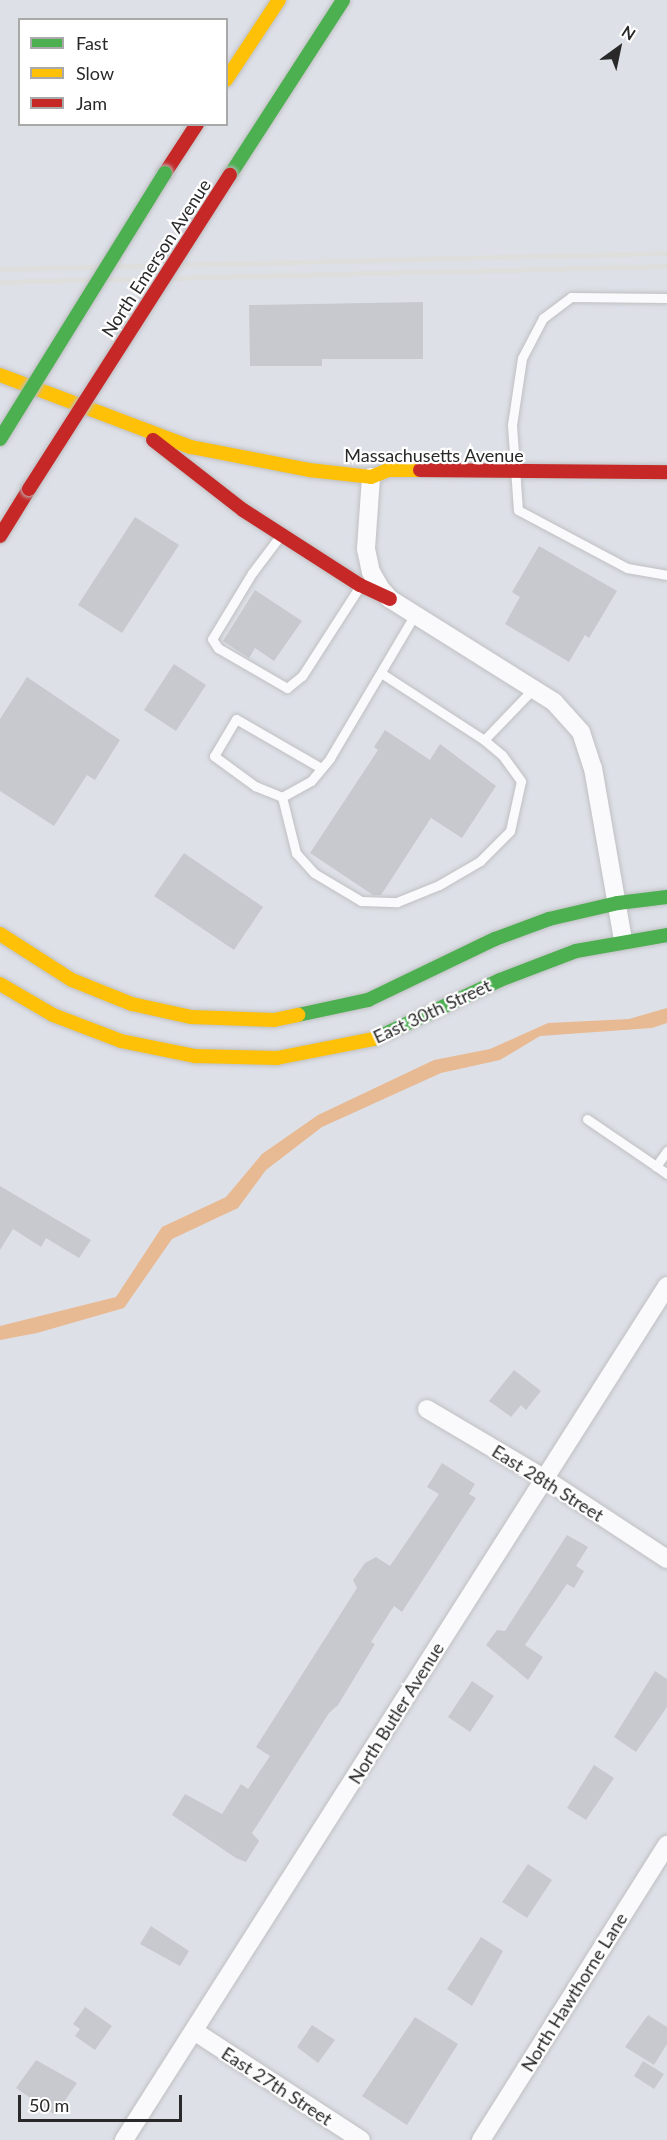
<!DOCTYPE html>
<style>
body{margin:0}
#map{position:relative;width:667px;height:2140px;overflow:hidden;background:#dee0e8;font-family:Lato,sans-serif}
div>[style]{position:absolute}
.water>*{inset:0;background:#e7ba93}
.building>*{inset:0;background:#c7c9ce}
.roads{filter:drop-shadow(0 0 2px #bfc0c1) drop-shadow(0 0 2px #bfc0c1)}
.lane>*{height:9px;margin:-4.5px;padding:0 4.5px;transform-origin:4.5px;border-radius:4.5px;background:#fafafc}
.street>*{height:18px;margin:-9px;padding:0 9px;transform-origin:9px;border-radius:9px;background:#fafafc}
.fast>*{height:14px;margin:-7px;padding:0 7px;transform-origin:7px;border-radius:7px;background:#4caf50}
.slow>*{height:14px;margin:-7px;padding:0 7px;transform-origin:7px;border-radius:7px;background:#ffc107}
.jam>*{height:14px;margin:-7px;padding:0 7px;transform-origin:7px;border-radius:7px;background:#c62828}
.rail>*{height:4.5px;margin:-2.25px;padding:0 2.25px;transform-origin:2.25px;border-radius:2.25px;background:#dededd}
.bridges{filter:drop-shadow(0 0 2px #bcbdc0) drop-shadow(0 0 2px #bcbdc0)}
.fast-bridge>*{height:14px;margin:-7px;padding:0 7px;transform-origin:7px;border-radius:7px;background:#4caf50}
.jam-bridge>*{height:14px;margin:-7px;padding:0 7px;transform-origin:7px;border-radius:7px;background:#c62828}
span{translate:-50% -50%;white-space:nowrap;text-align:center;line-height:1.15;-webkit-text-stroke:4.5px #fff;paint-order:stroke}
.street-label{font-size:18px;color:#292929}
.legend{position:absolute;left:18px;top:18px;width:210px;height:108px;box-sizing:border-box;background:#fff;border:2px solid #a9a9a9;margin:0;padding:8px 10px;list-style:none;font-size:18px;color:#292929}
.legend li{display:flex;align-items:center;gap:12px;height:30px}
.legend b{width:30px;border:2px solid #a9a9a9}
.north{position:absolute;left:589px;top:18px;width:60px;height:60px;-webkit-text-stroke:4px #fff;paint-order:stroke;rotate:33deg;font-size:16px;font-weight:700;line-height:24px;text-align:center;color:#292929}
.north::after{content:'';display:block;margin:auto;width:21px;height:27px;background:#292929;clip-path:polygon(50% 0,100% 100%,50% 72%,0 100%)}
.scale{position:absolute;left:18px;top:2095px;width:164px;height:27px;box-sizing:border-box;border:3px solid #292929;border-top:0;padding-left:8px;font-size:18px;line-height:21px;white-space:nowrap;color:#292929;-webkit-text-stroke:4px #fff;paint-order:stroke}
</style>
<div id="map">
<div class="water">
<div style="clip-path:polygon(667px 1008px,667px 1023px,652px 1028px,540px 1036px,500px 1060px,441px 1073px,322px 1127px,266px 1170px,238px 1208px,172px 1239px,124px 1308px,37px 1333px,0 1340px,0 1326px,116px 1297px,162px 1227px,226px 1197px,262px 1154px,318px 1115px,434px 1060px,490px 1049px,548px 1023px,629px 1019px)"></div>
</div>
<div class="building">
<div style="clip-path:polygon(423px 302px,423px 359px,322px 359px,322px 366px,250px 366px,249px 305px)"></div>
<div style="clip-path:polygon(135px 517px,179px 545px,122px 633px,78px 605px)"></div>
<div style="clip-path:polygon(539px 546px,617px 591px,589px 638px,585px 635px,569px 662px,505px 624px,520px 597px,512px 592px)"></div>
<div style="clip-path:polygon(255px 590px,302px 621px,274px 661px,255px 648px,249px 658px,223px 641px)"></div>
<div style="clip-path:polygon(174px 664px,206px 685px,176px 731px,144px 710px)"></div>
<div style="clip-path:polygon(27px 677px,120px 740px,95px 780px,87px 775px,54px 826px,0 791px,0 719px)"></div>
<div style="clip-path:polygon(385px 730px,430px 760px,440px 744px,496px 786px,462px 838px,431px 818px,381px 895px,373px 895px,310px 853px,378px 750px,374px 747px)"></div>
<div style="clip-path:polygon(184px 853px,263px 907px,234px 950px,154px 896px)"></div>
<div style="clip-path:polygon(0 1186px,91px 1240px,79px 1258px,46px 1238px,41px 1247px,13px 1229px,0 1250px)"></div>
<div style="clip-path:polygon(514px 1370px,541px 1391px,526px 1410px,521px 1405px,511px 1417px,489px 1401px)"></div>
<div style="clip-path:polygon(442px 1463px,475px 1484px,469px 1494px,476px 1498px,402px 1612px,394px 1606px,371px 1642px,375px 1644px,338px 1705px,329px 1713px,252px 1833px,259px 1841px,246px 1862px,236px 1858px,172px 1815px,185px 1794px,222px 1814px,241px 1784px,248px 1789px,270px 1756px,256px 1747px,357px 1588px,353px 1580px,365px 1563px,376px 1557px,390px 1566px,439px 1494px,427px 1487px)"></div>
<div style="clip-path:polygon(567px 1535px,588px 1547px,576px 1566px,584px 1571px,574px 1588px,567px 1584px,525px 1645px,543px 1657px,528px 1680px,486px 1645px,497px 1630px,505px 1631px)"></div>
<div style="clip-path:polygon(655px 1671px,667px 1679px,667px 1707px,636px 1752px,614px 1737px)"></div>
<div style="clip-path:polygon(472px 1681px,494px 1696px,470px 1732px,448px 1717px)"></div>
<div style="clip-path:polygon(594px 1765px,614px 1778px,586px 1820px,567px 1808px)"></div>
<div style="clip-path:polygon(528px 1864px,552px 1880px,527px 1918px,502px 1902px)"></div>
<div style="clip-path:polygon(151px 1926px,189px 1951px,180px 1966px,140px 1944px)"></div>
<div style="clip-path:polygon(481px 1937px,503px 1951px,472px 2006px,447px 1989px)"></div>
<div style="clip-path:polygon(85px 2007px,112px 2026px,95px 2050px,75px 2036px,80px 2029px,73px 2024px)"></div>
<div style="clip-path:polygon(648px 2015px,667px 2027px,667px 2044px,654px 2065px,625px 2047px)"></div>
<div style="clip-path:polygon(415px 2017px,458px 2044px,407px 2125px,362px 2096px)"></div>
<div style="clip-path:polygon(312px 2025px,335px 2040px,318px 2063px,297px 2047px)"></div>
<div style="clip-path:polygon(36px 2060px,77px 2083px,55px 2115px,16px 2088px)"></div>
<div style="clip-path:polygon(643px 2061px,664px 2074px,654px 2089px,634px 2076px)"></div>
</div>
<div class="roads">
<div class="lane">
<div style="left:667px;top:298px;width:96px;rotate:-179.4deg"></div>
<div style="left:571px;top:297px;width:35px;rotate:143deg"></div>
<div style="left:543px;top:318px;width:45px;rotate:117.7deg"></div>
<div style="left:522px;top:358px;width:68px;rotate:98.5deg"></div>
<div style="left:512px;top:425px;width:85px;rotate:86deg"></div>
<div style="left:518px;top:510px;width:123px;rotate:28deg"></div>
<div style="left:627px;top:568px;width:41px;rotate:9.9deg"></div>
<div style="left:280px;top:536px;width:46px;rotate:127.1deg"></div>
<div style="left:252px;top:573px;width:77px;rotate:121.2deg"></div>
<div style="left:212px;top:639px;width:11px;rotate:56deg"></div>
<div style="left:218px;top:648px;width:80px;rotate:30.1deg"></div>
<div style="left:287px;top:688px;width:19px;rotate:-39deg"></div>
<div style="left:302px;top:676px;width:107px;rotate:-57.2deg"></div>
<div style="left:381px;top:673px;width:123px;rotate:33deg"></div>
<div style="left:484px;top:740px;width:72px;rotate:-46.1deg"></div>
<div style="left:321px;top:768px;width:98px;rotate:-150deg"></div>
<div style="left:236px;top:719px;width:43px;rotate:120.7deg"></div>
<div style="left:214px;top:756px;width:51px;rotate:36.2deg"></div>
<div style="left:255px;top:786px;width:29px;rotate:22deg"></div>
<div style="left:282px;top:797px;width:33px;rotate:-29deg"></div>
<div style="left:311px;top:781px;width:30px;rotate:-50deg"></div>
<div style="left:330px;top:758px;width:167px;rotate:-59.4deg"></div>
<div style="left:282px;top:797px;width:58px;rotate:76deg"></div>
<div style="left:296px;top:853px;width:27px;rotate:48deg"></div>
<div style="left:314px;top:873px;width:55px;rotate:30.8deg"></div>
<div style="left:361px;top:901px;width:36px;rotate:2deg"></div>
<div style="left:397px;top:902px;width:45px;rotate:-22deg"></div>
<div style="left:439px;top:885px;width:48px;rotate:-30.3deg"></div>
<div style="left:480px;top:861px;width:42px;rotate:-45deg"></div>
<div style="left:510px;top:831px;width:51px;rotate:-77.6deg"></div>
<div style="left:521px;top:781px;width:32px;rotate:-126deg"></div>
<div style="left:502px;top:755px;width:23px;rotate:-140deg"></div>
<div style="left:587px;top:1119px;width:83px;rotate:34.3deg"></div>
<div style="left:667px;top:1151px;width:19px;rotate:126deg"></div>
<div style="left:656px;top:1166px;width:14px;rotate:36deg"></div>
</div>
<div class="street">
<div style="left:371px;top:477px;width:72px;rotate:94deg"></div>
<div style="left:366px;top:549px;width:24px;rotate:78deg"></div>
<div style="left:371px;top:572px;width:20px;rotate:60deg"></div>
<div style="left:381px;top:589px;width:13px;rotate:48deg"></div>
<div style="left:390px;top:599px;width:194px;rotate:32.1deg"></div>
<div style="left:554px;top:702px;width:40px;rotate:48deg"></div>
<div style="left:581px;top:732px;width:38px;rotate:72deg"></div>
<div style="left:593px;top:768px;width:175px;rotate:80.1deg"></div>
<div style="left:427px;top:1409px;width:137px;rotate:30.7deg"></div>
<div style="left:545px;top:1479px;width:146px;rotate:33.3deg"></div>
<div style="left:194px;top:2031px;width:199px;rotate:33.1deg"></div>
<div style="left:124px;top:2140px;width:1012px;rotate:-57.55deg"></div>
<div style="left:481px;top:2140px;width:349px;rotate:-57.8deg"></div>
</div>
<div class="fast">
<div style="left:230px;top:175px;width:208px;rotate:-57.1deg"></div>
<div style="left:298px;top:1015px;width:72px;rotate:-12.1deg"></div>
<div style="left:368px;top:1000px;width:141px;rotate:-25.7deg"></div>
<div style="left:495px;top:939px;width:58px;rotate:-20.3deg"></div>
<div style="left:549px;top:919px;width:71px;rotate:-13.1deg"></div>
<div style="left:618px;top:903px;width:49px;rotate:-7deg"></div>
<div style="left:374px;top:1039px;width:139px;rotate:-25.1deg"></div>
<div style="left:500px;top:980px;width:81px;rotate:-20.9deg"></div>
<div style="left:576px;top:951px;width:92px;rotate:-10deg"></div>
</div>
<div class="slow">
<div style="left:226px;top:80px;width:96px;rotate:-56.5deg"></div>
<div style="left:0;top:375px;width:204px;rotate:20.7deg"></div>
<div style="left:191px;top:447px;width:120px;rotate:11deg"></div>
<div style="left:309px;top:470px;width:62px;rotate:6.4deg"></div>
<div style="left:371px;top:477px;width:18px;rotate:-22deg"></div>
<div style="left:388px;top:470px;width:32px"></div>
<div style="left:0;top:934px;width:85px;rotate:32.6deg"></div>
<div style="left:72px;top:980px;width:65px;rotate:21.8deg"></div>
<div style="left:132px;top:1004px;width:60px;rotate:12.4deg"></div>
<div style="left:191px;top:1017px;width:83px;rotate:2.1deg"></div>
<div style="left:274px;top:1020px;width:25px;rotate:-12deg"></div>
<div style="left:0;top:984px;width:61px;rotate:30.3deg"></div>
<div style="left:53px;top:1015px;width:73px;rotate:20.9deg"></div>
<div style="left:121px;top:1041px;width:76px;rotate:11.5deg"></div>
<div style="left:195px;top:1056px;width:82px;rotate:1.4deg"></div>
<div style="left:277px;top:1058px;width:99px;rotate:-11.1deg"></div>
</div>
<div class="jam">
<div style="left:165px;top:173px;width:59px;rotate:-56.9deg"></div>
<div style="left:153px;top:440px;width:114px;rotate:37.9deg"></div>
<div style="left:243px;top:510px;width:139px;rotate:32.7deg"></div>
<div style="left:360px;top:585px;width:33px;rotate:25deg"></div>
<div style="left:420px;top:470px;width:247px;rotate:0.5deg"></div>
<div style="left:0;top:536px;width:55px;rotate:-58.3deg"></div>
</div>
</div>
<div class="rail">
<div style="left:0;top:269px;width:667px;rotate:-1.37deg"></div>
<div style="left:0;top:282px;width:667px;rotate:-1.37deg"></div>
</div>
<div class="bridges">
<div class="fast-bridge">
<div style="left:0;top:439px;width:313px;rotate:-58.2deg"></div>
</div>
<div class="jam-bridge">
<div style="left:29px;top:489px;width:373px;rotate:-57.4deg"></div>
</div>
</div>
<div class="street-label">
<span style="left:156px;top:258px;rotate:-57deg">North Emerson Avenue</span>
<span style="left:434px;top:455px">Massachusetts Avenue</span>
<span style="left:432px;top:1011px;rotate:-25deg">East 30th Street</span>
<span style="left:548px;top:1483px;rotate:32deg">East 28th Street</span>
<span style="left:396px;top:1713px;rotate:-58deg">North Butler Avenue</span>
<span style="left:574px;top:1992px;rotate:-58deg">North Hawthorne Lane</span>
<span style="left:277px;top:2086px;rotate:33deg">East 27th Street</span>
</div>
<ul class="legend">
<li><b style="height:8px;background:#4caf50"></b>Fast</li>
<li><b style="height:8px;background:#ffc107"></b>Slow</li>
<li><b style="height:8px;background:#c62828"></b>Jam</li>
</ul>
<div class="north">N</div>
<div class="scale">50 m</div>
</div>
